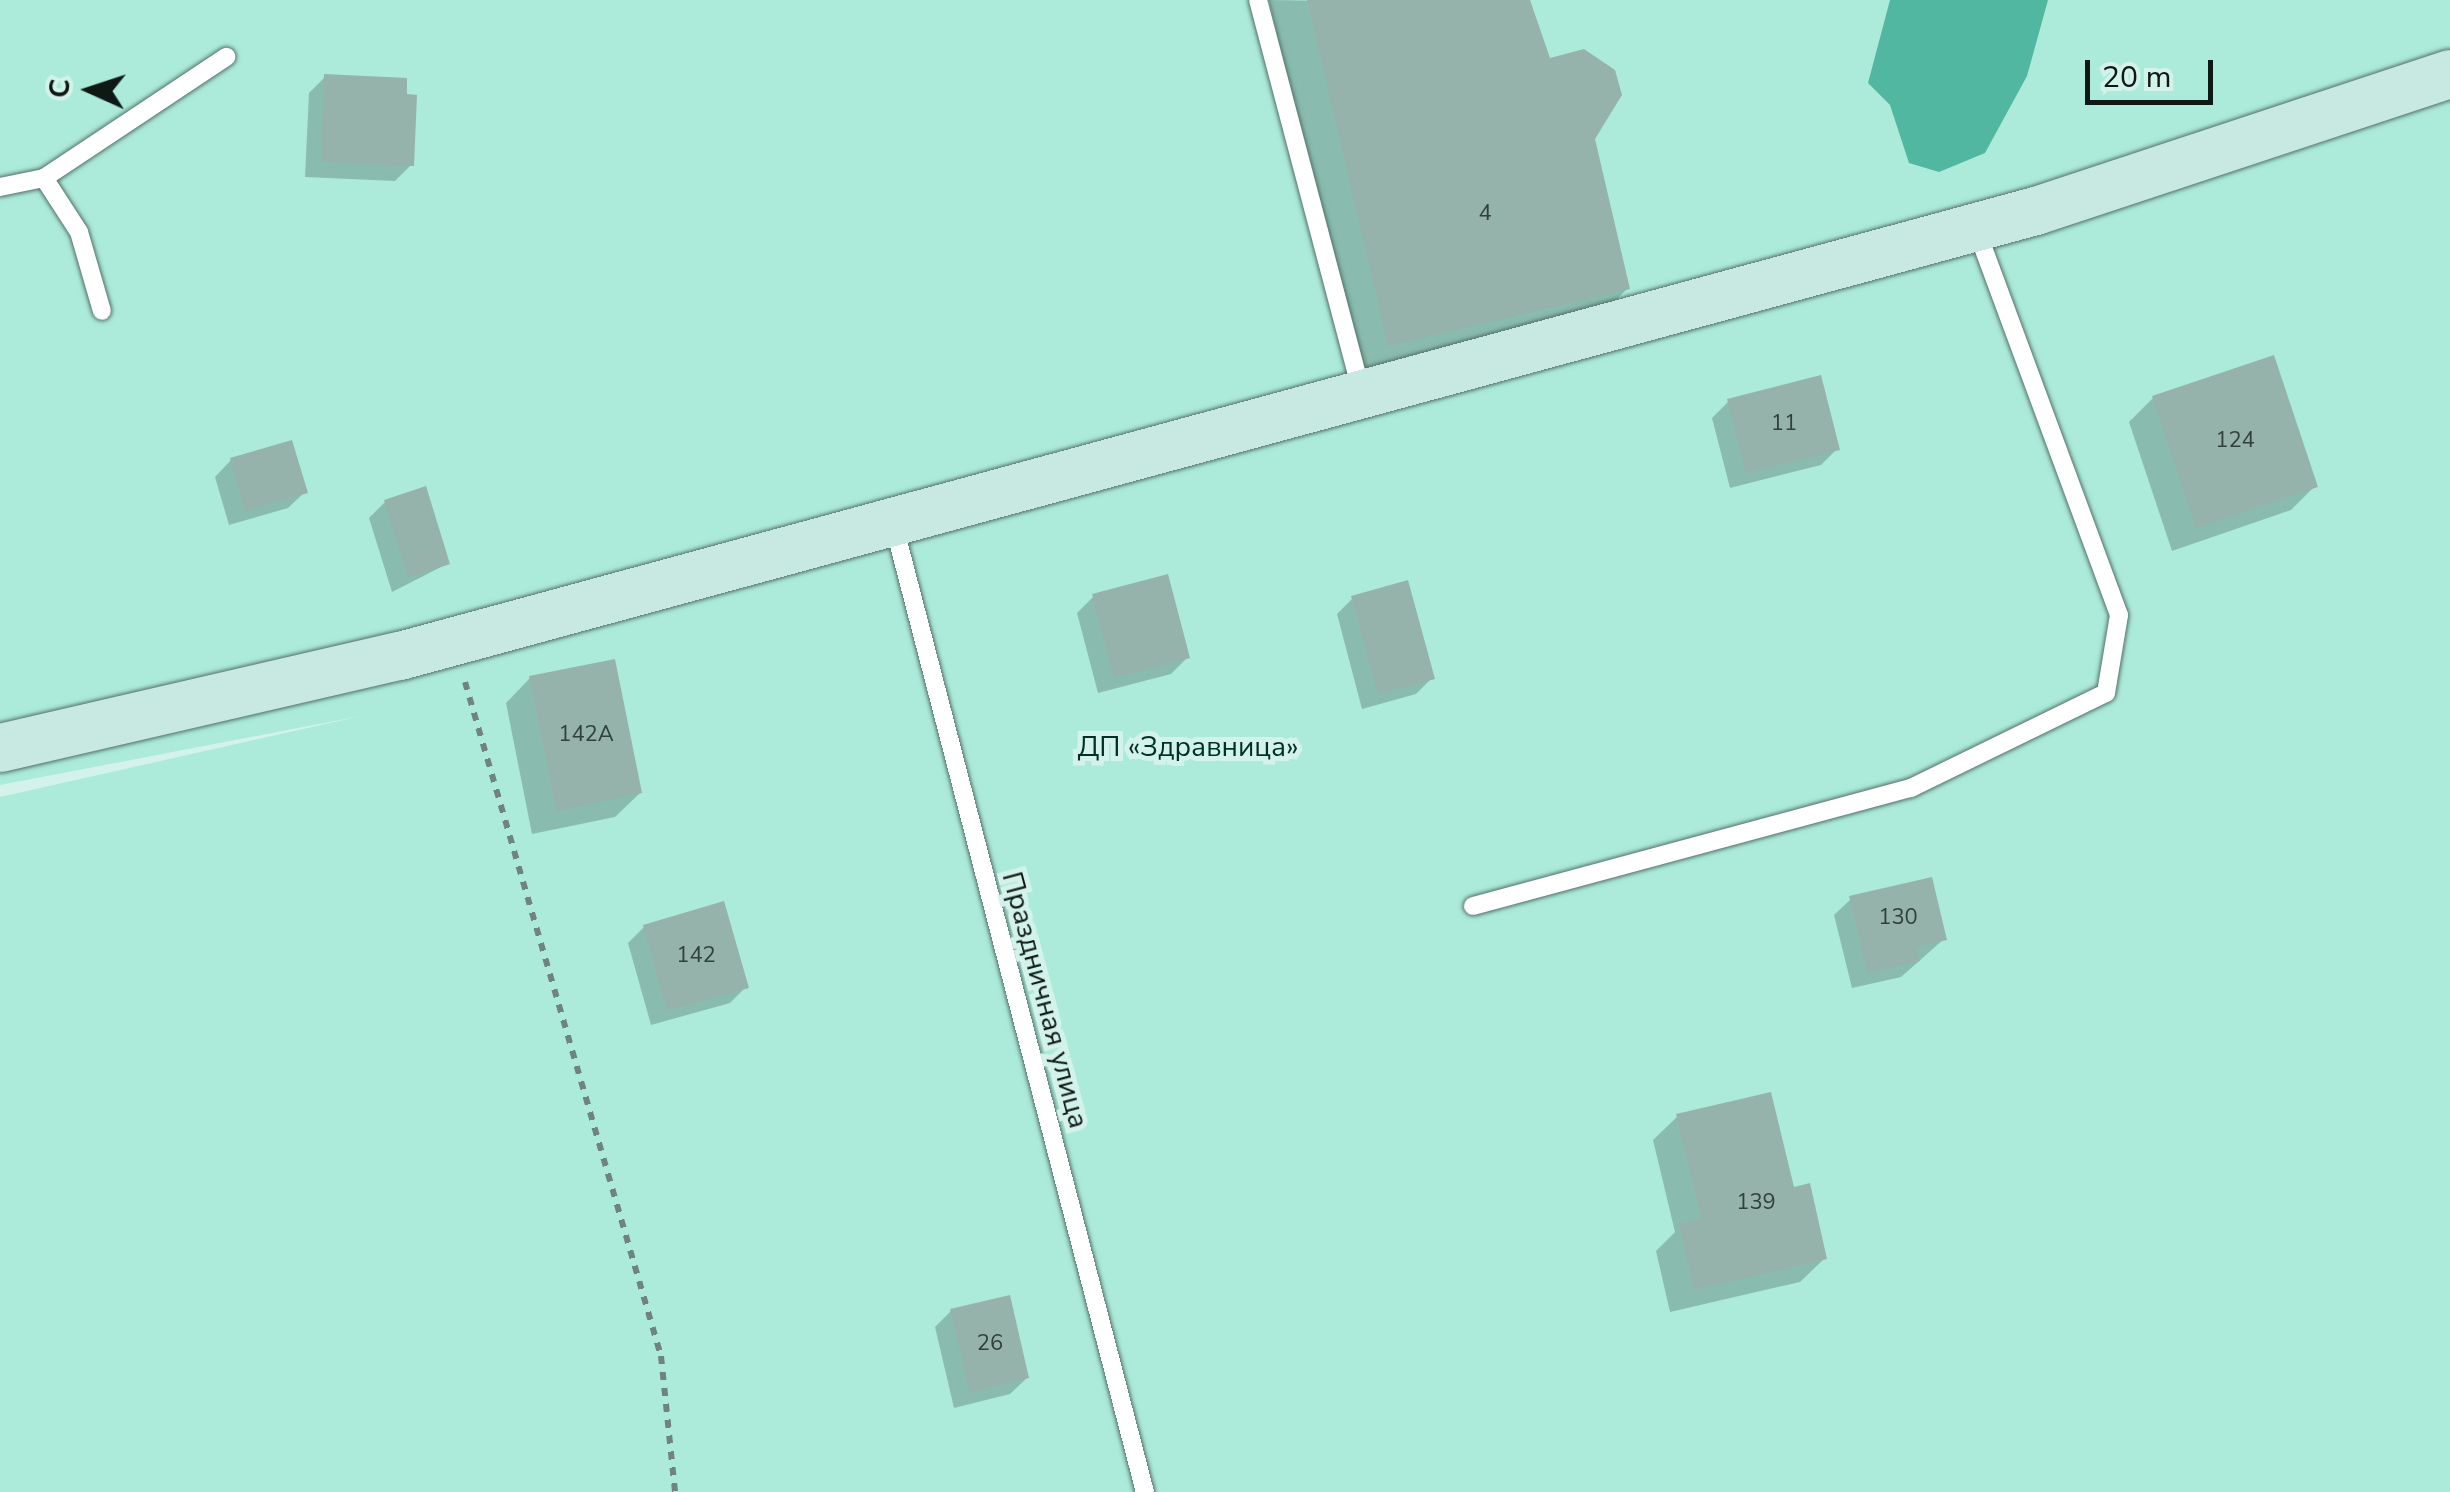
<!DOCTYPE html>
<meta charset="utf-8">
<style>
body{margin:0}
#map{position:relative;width:2450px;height:1492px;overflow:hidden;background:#d3f3ea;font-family:"Nunito Sans",sans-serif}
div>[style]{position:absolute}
.green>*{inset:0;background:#acebda}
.water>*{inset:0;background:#52b7a1}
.shadow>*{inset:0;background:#0003}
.building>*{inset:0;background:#95b3ab}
.path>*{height:6px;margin-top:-3px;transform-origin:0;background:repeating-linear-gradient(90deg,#6f847e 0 8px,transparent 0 16px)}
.roads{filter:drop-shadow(0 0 2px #547169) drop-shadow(0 0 2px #547169)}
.lane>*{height:18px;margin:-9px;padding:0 9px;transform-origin:9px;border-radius:9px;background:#fff}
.secondary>*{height:48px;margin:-24px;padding:0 24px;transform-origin:24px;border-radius:24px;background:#c7e9e2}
span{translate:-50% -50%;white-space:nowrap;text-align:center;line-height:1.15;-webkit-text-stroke:10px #d3f3ea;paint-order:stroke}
.number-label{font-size:22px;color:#30403b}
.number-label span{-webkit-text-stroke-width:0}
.park-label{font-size:28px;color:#003128}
.street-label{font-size:28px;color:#0e1916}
.north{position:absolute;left:40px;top:40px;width:100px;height:100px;-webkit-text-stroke:8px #d3f3ea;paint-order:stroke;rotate:273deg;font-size:28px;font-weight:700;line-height:40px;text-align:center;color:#0e1916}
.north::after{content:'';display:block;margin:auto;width:35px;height:45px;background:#0e1916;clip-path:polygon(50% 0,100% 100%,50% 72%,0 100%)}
.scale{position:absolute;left:2085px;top:60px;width:128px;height:45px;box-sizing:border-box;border:5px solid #0e1916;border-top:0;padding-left:12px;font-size:30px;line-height:35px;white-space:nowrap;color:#0e1916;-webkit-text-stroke:8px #d3f3ea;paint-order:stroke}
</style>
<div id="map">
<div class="green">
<div style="clip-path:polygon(0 0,2450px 0,2450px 1492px,0 1492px,0 797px,361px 716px,0 785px)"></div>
</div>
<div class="water">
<div style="clip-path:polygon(1890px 0,2048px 0,2027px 76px,1985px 153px,1939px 172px,1909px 163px,1890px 105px,1868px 83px)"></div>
</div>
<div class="shadow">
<div style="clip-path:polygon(1269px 0,1531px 4px,1548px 61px,1593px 139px,1627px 289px,1596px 320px,1357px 376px)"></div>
<div style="clip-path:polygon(325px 77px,411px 165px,395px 181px,305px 177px,309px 93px)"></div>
<div style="clip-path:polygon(2153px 398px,2315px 486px,2291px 510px,2172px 551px,2129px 422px)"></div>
<div style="clip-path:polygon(1729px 401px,1837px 449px,1821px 465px,1730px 488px,1712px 418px)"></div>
<div style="clip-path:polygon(231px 460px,305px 492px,288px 508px,229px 525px,215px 477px)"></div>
<div style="clip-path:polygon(385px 502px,447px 564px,392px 592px,369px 518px)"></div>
<div style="clip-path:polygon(1093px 597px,1187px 658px,1171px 674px,1098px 693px,1077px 613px)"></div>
<div style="clip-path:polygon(1353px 598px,1432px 678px,1416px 694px,1362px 709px,1337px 614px)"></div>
<div style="clip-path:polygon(530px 678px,640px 793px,615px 817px,532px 834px,506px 703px)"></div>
<div style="clip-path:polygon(1851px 899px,1944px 939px,1901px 977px,1852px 988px,1834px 915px)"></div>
<div style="clip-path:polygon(644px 927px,746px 987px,730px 1003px,651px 1025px,628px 943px)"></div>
<div style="clip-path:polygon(1678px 1116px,1792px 1190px,1825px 1258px,1800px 1282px,1670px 1312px,1656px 1251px,1675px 1232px,1653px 1140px)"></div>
<div style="clip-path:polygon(951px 1311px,1027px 1378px,1010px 1394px,954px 1408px,935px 1327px)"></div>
</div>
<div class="building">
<div style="clip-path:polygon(1307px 0,1530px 0,1550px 58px,1584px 49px,1615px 70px,1622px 95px,1595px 139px,1630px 289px,1388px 346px)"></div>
<div style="clip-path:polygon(324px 74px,407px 78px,407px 94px,417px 95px,414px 166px,321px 162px)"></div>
<div style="clip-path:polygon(2274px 355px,2318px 487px,2196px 528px,2152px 396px)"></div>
<div style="clip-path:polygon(1821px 375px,1840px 450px,1746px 473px,1727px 399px)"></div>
<div style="clip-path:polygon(292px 440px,308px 493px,245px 511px,230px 458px)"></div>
<div style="clip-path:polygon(426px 486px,450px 564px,408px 578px,384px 500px)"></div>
<div style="clip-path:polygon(1168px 574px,1190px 658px,1114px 678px,1092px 594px)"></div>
<div style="clip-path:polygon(1408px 580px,1435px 679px,1378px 694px,1351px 596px)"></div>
<div style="clip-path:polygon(615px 659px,642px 793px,556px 811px,529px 676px)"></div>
<div style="clip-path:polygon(1932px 877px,1947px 940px,1916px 947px,1920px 961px,1867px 973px,1849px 896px)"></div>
<div style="clip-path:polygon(724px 901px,749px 988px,667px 1011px,643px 925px)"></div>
<div style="clip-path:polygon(1771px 1092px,1794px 1187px,1810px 1183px,1827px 1259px,1694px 1290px,1679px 1224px,1701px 1219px,1676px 1114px)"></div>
<div style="clip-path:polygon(1010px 1295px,1029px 1378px,970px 1393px,950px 1309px)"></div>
</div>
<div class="path">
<div style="left:465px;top:682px;width:702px;rotate:73.79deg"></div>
<div style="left:661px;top:1356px;width:137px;rotate:84.1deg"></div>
</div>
<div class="roads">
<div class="lane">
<div style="left:1258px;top:0;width:404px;rotate:75.2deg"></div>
<div style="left:44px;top:178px;width:219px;rotate:-33.6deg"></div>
<div style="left:0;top:187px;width:45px;rotate:-11.6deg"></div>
<div style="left:44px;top:178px;width:64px;rotate:57.1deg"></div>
<div style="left:79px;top:232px;width:82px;rotate:73.8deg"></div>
<div style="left:893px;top:522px;width:1002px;rotate:75.44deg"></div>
<div style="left:1473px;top:906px;width:454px;rotate:-15.1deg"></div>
<div style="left:1911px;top:788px;width:217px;rotate:-26deg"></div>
<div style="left:2106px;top:693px;width:79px;rotate:-80.5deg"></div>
<div style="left:2119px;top:615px;width:413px;rotate:-110.3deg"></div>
</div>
<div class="secondary">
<div style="left:0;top:748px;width:410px;rotate:-13deg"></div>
<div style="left:400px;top:656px;width:1695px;rotate:-15.22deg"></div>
<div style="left:2036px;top:211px;width:436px;rotate:-18.3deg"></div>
</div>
</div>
<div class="number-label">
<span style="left:1485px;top:214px">4</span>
<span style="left:1784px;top:424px">11</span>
<span style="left:2235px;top:441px">124</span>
<span style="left:586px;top:735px">142А</span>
<span style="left:1898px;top:918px">130</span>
<span style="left:696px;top:956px">142</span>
<span style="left:1756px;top:1203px">139</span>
<span style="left:990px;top:1344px">26</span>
</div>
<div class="park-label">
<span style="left:1188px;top:747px">ДП «Здравница»</span>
</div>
<div class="street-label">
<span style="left:1045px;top:1000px;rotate:75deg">Праздничная улица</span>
</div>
<div class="north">С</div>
<div class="scale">20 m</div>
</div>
